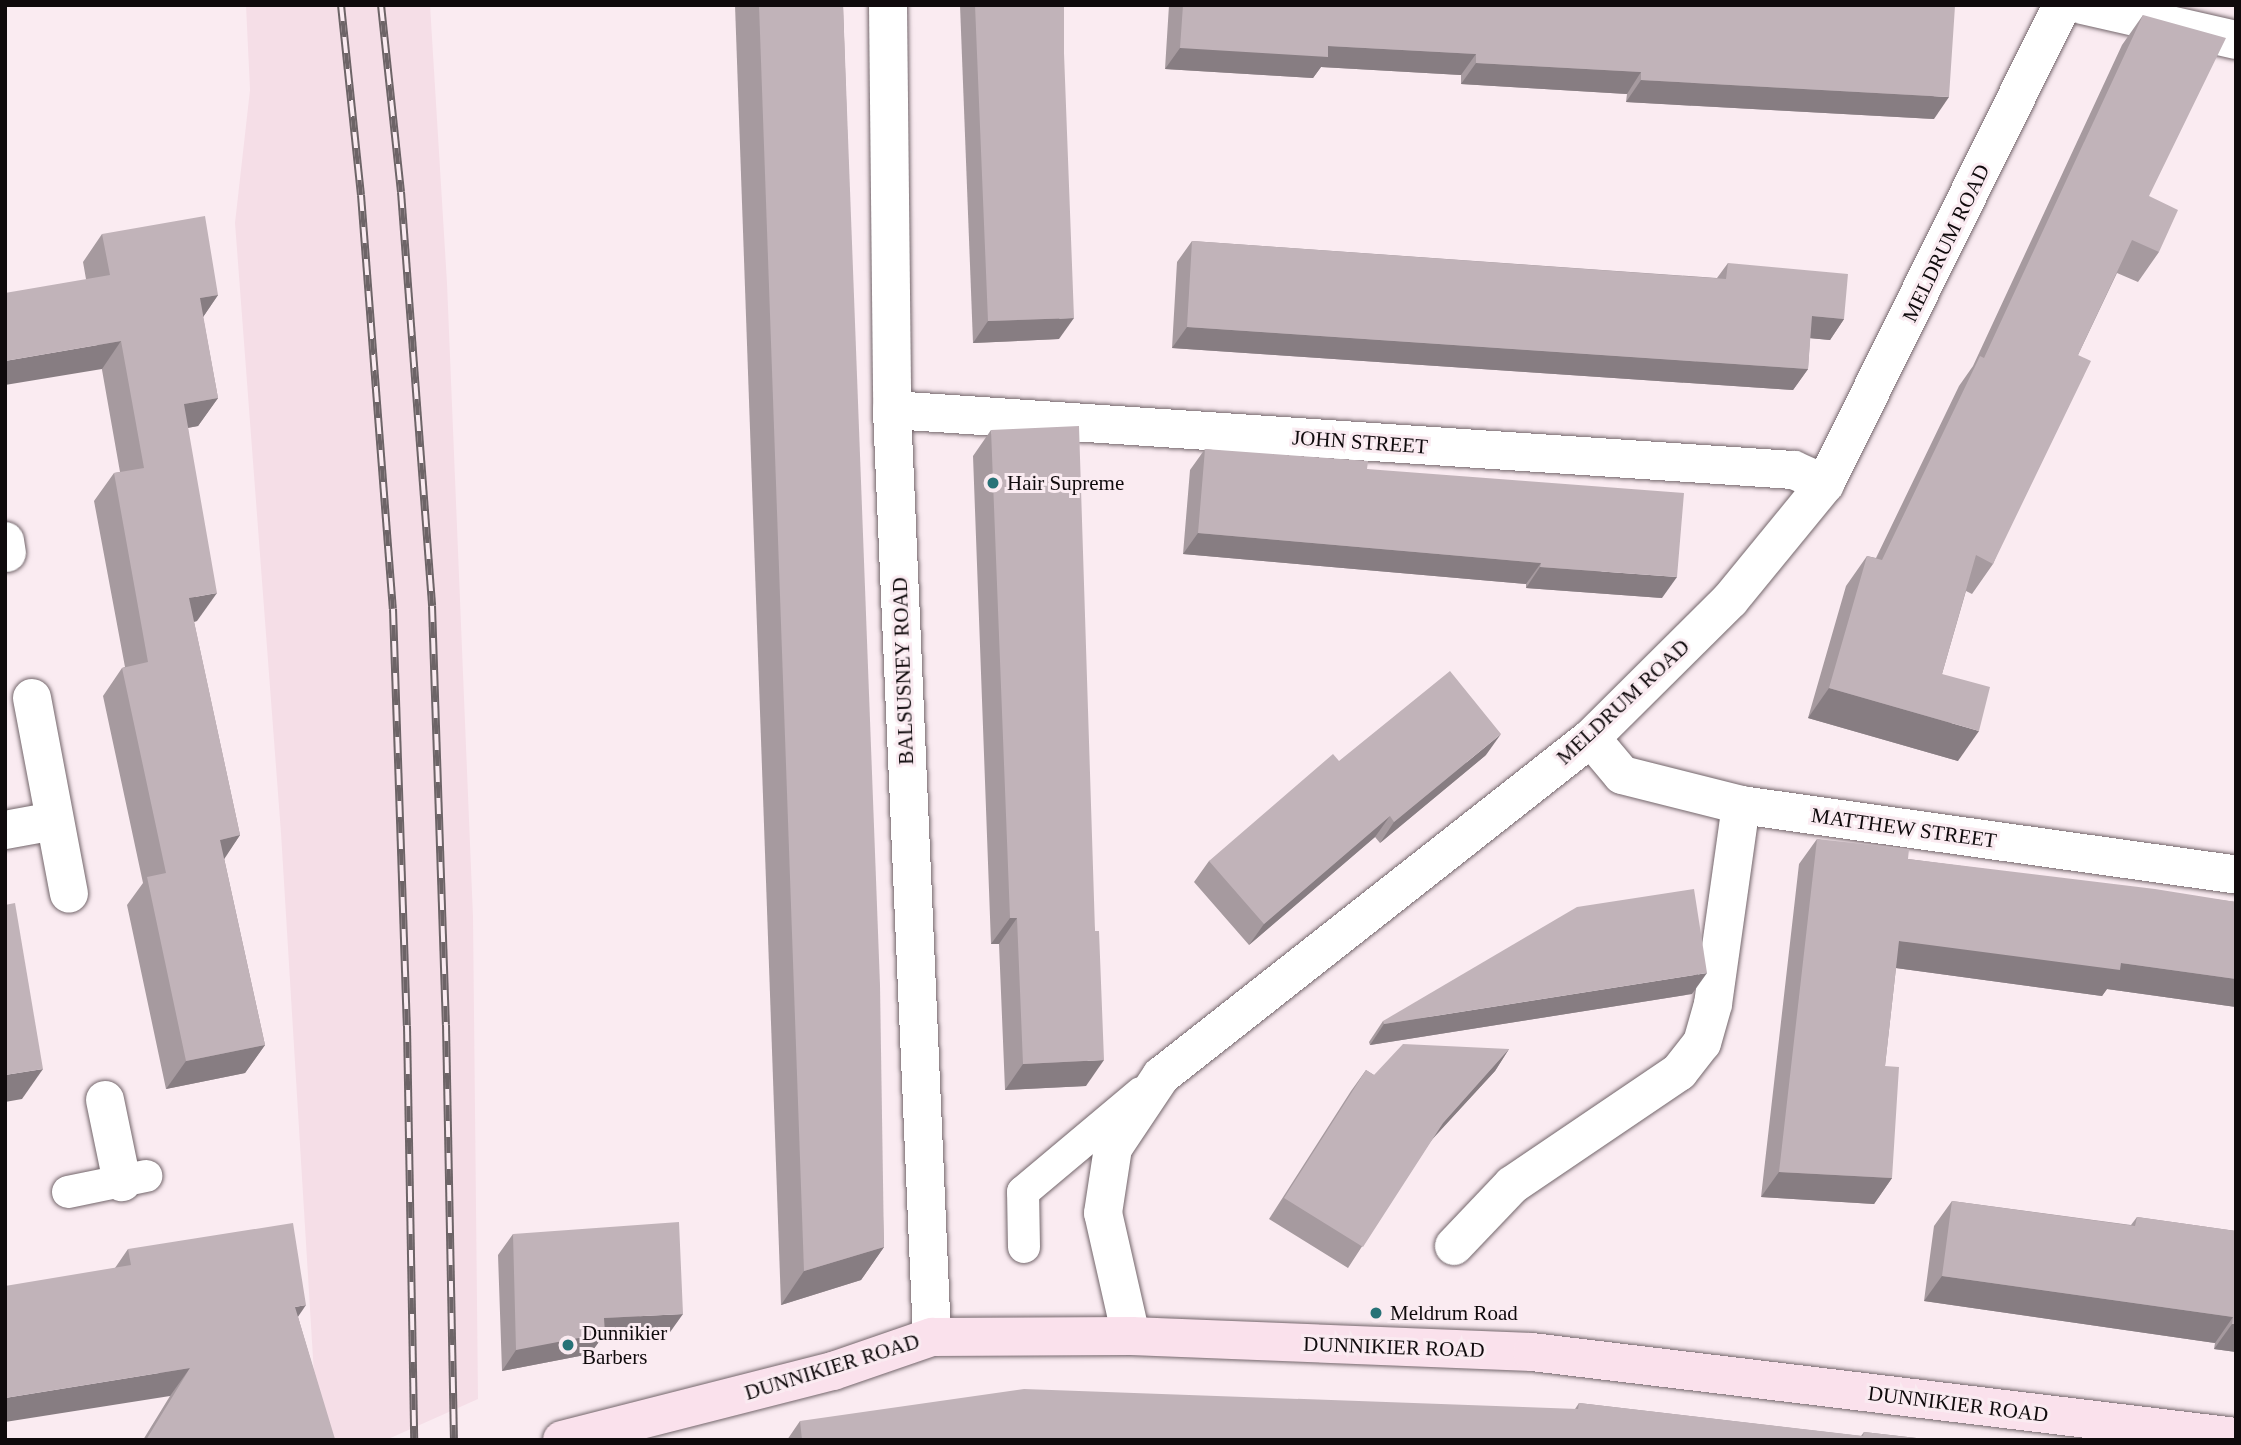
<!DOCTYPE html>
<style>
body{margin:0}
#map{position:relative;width:2241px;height:1445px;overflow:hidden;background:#faebf1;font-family:Georgia,serif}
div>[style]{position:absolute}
.built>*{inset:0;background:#f5dee7}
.roads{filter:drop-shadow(0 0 2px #73666b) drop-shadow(0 0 2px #73666b)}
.lane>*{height:32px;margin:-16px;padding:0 16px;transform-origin:16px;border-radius:16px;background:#fff}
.street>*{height:38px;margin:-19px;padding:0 19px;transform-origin:19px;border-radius:19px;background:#fff}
.secondary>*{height:38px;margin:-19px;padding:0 19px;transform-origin:19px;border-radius:19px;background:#fae1ec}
.rail>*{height:8px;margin-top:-4px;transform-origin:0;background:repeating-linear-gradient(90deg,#faebf1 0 16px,#6d6467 0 32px);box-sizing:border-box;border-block:2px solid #6d6467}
.wall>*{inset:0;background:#a69a9f}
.shaded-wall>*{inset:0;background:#877d82}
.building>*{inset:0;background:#c1b3b9}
.dots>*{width:19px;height:19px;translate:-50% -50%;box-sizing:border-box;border:4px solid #faebf1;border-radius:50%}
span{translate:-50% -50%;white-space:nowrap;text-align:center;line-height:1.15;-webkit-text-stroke:6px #faebf1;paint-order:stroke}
.street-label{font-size:21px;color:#0f0a0c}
.poi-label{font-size:21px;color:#0f0a0c}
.left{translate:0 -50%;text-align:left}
.frame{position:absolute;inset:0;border:7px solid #0f0a0c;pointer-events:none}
</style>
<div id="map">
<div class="built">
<div style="clip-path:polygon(246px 5px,430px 5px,447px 283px,473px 917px,478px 1399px,386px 1440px,318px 1440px,281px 833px,235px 223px,250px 90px)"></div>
</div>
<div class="roads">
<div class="lane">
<div style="left:68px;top:1192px;width:80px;rotate:-11.6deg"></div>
<div style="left:1024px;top:1247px;width:55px;rotate:-91deg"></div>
<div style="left:1023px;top:1192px;width:154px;rotate:-40deg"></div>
</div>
<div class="street">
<div style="left:888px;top:5px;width:405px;rotate:89.4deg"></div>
<div style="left:892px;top:410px;width:928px;rotate:87.53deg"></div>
<div style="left:2082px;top:5px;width:158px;rotate:12.8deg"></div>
<div style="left:892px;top:410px;width:904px;rotate:3.81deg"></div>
<div style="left:1794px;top:470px;width:34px;rotate:24deg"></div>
<div style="left:5px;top:541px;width:12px;rotate:81deg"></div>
<div style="left:32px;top:698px;width:199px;rotate:79.3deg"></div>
<div style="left:1591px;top:738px;width:48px;rotate:50deg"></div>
<div style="left:1622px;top:775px;width:123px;rotate:14.1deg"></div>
<div style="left:1741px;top:805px;width:500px;rotate:8deg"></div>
<div style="left:5px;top:830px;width:50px;rotate:-10.4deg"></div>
<div style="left:105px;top:1100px;width:84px;rotate:78.3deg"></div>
<div style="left:1454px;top:1246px;width:84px;rotate:-46.4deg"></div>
<div style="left:1512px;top:1185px;width:202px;rotate:-34.1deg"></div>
<div style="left:1679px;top:1072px;width:37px;rotate:-52deg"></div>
<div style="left:1702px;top:1043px;width:41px;rotate:-74.2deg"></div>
<div style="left:1713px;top:1004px;width:201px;rotate:-82deg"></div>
<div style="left:1131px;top:1336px;width:126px;rotate:-102.8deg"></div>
<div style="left:1103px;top:1213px;width:66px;rotate:-81.3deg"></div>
<div style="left:1113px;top:1148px;width:87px;rotate:-56.3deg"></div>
<div style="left:1161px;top:1076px;width:547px;rotate:-38.17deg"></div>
<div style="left:1591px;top:738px;width:196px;rotate:-44.8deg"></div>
<div style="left:1730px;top:600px;width:150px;rotate:-50.7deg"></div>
<div style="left:1825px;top:484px;width:534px;rotate:-63.67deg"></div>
</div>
<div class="secondary">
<div style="left:562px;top:1440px;width:280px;rotate:-14.3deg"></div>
<div style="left:833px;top:1371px;width:105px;rotate:-19deg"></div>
<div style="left:932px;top:1337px;width:199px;rotate:-0.3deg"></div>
<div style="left:1131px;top:1336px;width:401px;rotate:2.3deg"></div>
<div style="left:1532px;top:1352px;width:709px;rotate:6.88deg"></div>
</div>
</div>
<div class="rail">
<div style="left:341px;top:5px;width:191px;rotate:84deg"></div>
<div style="left:361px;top:195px;width:415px;rotate:85.6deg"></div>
<div style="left:393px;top:609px;width:417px;rotate:88.1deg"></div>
<div style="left:407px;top:1026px;width:414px;rotate:89deg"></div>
<div style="left:381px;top:5px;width:188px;rotate:83.9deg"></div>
<div style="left:401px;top:192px;width:415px;rotate:85.7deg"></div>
<div style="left:432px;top:606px;width:419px;rotate:88.1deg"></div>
<div style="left:446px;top:1025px;width:415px;rotate:88.9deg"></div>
</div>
<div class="wall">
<div style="clip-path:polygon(735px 5px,843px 5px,884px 1247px,861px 1280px,781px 1305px)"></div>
<div style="clip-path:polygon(960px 5px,1064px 5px,1059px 339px,973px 343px)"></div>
<div style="clip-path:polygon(1169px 5px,1932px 5px,1934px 119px,1626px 102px,1627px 94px,1461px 84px,1461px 75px,1321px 67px,1313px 78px,1165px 69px)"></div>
<div style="clip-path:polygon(2143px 15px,2149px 196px,2159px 252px,2138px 282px,2117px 273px,2078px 355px,1993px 564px,1972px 594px,1966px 591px,1942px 674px,1958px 761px,1808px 718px,1846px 586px,1867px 556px,1876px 558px,1959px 386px,1973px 366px,2122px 45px)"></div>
<div style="clip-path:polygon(102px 234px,218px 295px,203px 317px,218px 398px,198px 426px,188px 428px,197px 621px,194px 622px,240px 835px,224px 858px,265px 1045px,245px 1073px,166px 1089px,127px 905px,143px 883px,103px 696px,122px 668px,125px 667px,94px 501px,114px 473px,120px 472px,83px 262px)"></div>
<div style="clip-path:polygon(1192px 241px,1717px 278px,1728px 263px,1844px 319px,1830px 340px,1810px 338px,1808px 369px,1793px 390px,1172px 348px,1177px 262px)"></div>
<div style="clip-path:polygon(991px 430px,1095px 931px,1086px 1086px,1005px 1090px,999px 944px,991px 944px,973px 456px)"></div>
<div style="clip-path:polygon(1205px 449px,1367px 469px,1662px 598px,1526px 588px,1526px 584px,1183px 554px,1190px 470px)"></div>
<div style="clip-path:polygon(1486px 755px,1380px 843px,1375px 837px,1249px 945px,1194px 882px,1209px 861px)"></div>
<div style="clip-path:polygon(1817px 839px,1908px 859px,2236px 902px,2236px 1007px,2107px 989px,2102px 996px,1896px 968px,1885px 1066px,1892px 1178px,1874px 1204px,1761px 1197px,1799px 864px)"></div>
<div style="clip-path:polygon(1692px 994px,1370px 1045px,1369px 1042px,1383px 1021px)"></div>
<div style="clip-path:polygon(1509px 1049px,1495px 1071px,1432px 1139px,1348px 1268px,1269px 1219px,1351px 1091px,1366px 1070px,1374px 1075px)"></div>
<div style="clip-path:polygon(1952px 1201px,2131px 1225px,2137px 1217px,2236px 1231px,2236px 1352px,2214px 1349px,2215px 1343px,1924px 1301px,1934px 1226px)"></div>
<div style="clip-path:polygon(513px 1234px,668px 1335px,601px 1339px,590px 1354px,502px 1371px,498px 1255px)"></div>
<div style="clip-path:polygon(128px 1249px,298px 1317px,334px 1440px,143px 1440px,170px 1396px,115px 1268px)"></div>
<div style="clip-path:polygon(1579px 1403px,1861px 1436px,1864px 1432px,1934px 1440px,787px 1440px,800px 1421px,1575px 1409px)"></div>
</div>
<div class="shaded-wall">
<div style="clip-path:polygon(1328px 46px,1476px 54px,1461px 75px,1321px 67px,1313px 78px,1165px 69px,1180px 48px)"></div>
<div style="clip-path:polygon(1476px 63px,1641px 72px,1627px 94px,1461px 84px)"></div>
<div style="clip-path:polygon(1641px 80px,1949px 97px,1934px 119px,1626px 102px)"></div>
<div style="clip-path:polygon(218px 295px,199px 323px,200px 298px)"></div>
<div style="clip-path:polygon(1812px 316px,1844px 319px,1830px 340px,1797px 337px)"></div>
<div style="clip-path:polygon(1074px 318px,1059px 339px,973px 343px,988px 321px)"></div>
<div style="clip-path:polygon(1187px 327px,1808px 369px,1793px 390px,1172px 348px)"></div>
<div style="clip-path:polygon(121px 341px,102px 369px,5px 385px,5px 361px)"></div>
<div style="clip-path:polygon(218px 398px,198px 426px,164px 432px,184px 404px)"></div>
<div style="clip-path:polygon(1198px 533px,1541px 563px,1526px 584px,1183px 554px)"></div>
<div style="clip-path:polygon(1540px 567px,1677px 577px,1662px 598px,1526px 588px)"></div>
<div style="clip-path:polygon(217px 593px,197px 621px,169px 627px,189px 598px)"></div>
<div style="clip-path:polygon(1829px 688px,1979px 731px,1958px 761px,1808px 718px)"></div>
<div style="clip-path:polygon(1501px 734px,1486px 755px,1380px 843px,1394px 822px)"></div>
<div style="clip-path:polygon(1390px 816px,1375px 837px,1249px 945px,1264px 924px)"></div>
<div style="clip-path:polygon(240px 835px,221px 864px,220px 840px)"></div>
<div style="clip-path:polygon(1010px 918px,1017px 918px,999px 944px,991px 944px)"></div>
<div style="clip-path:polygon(1899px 941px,2121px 963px,2236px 979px,2236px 1007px,2107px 989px,2102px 996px,1881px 966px)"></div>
<div style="clip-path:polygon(1707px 973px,1692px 994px,1370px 1045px,1384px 1024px)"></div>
<div style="clip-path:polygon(265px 1045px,245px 1073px,166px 1089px,186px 1061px)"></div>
<div style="clip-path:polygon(1509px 1049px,1495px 1071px,1428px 1144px,1443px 1123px)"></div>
<div style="clip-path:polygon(1104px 1060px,1086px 1086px,1005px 1090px,1023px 1064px)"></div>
<div style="clip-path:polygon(43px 1069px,22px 1099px,5px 1102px,5px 1075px)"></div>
<div style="clip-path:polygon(1779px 1172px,1892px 1178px,1874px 1204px,1761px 1197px)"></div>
<div style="clip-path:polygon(884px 1247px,861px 1280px,781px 1305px,804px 1271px)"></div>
<div style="clip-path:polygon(1942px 1276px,2233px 1317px,2215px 1343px,1924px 1301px)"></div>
<div style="clip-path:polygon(306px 1305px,287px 1333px,295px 1307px)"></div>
<div style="clip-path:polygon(683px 1314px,668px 1335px,601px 1339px,590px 1354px,502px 1371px,516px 1350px,604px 1318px)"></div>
<div style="clip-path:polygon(2232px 1324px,2236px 1324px,2236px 1352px,2214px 1349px)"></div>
<div style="clip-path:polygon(190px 1368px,170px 1396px,5px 1422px,5px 1398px)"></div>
</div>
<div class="building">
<div style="clip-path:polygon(759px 5px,843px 5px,880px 985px,884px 1247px,804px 1271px)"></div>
<div style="clip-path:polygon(975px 5px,1064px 5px,1064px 53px,1074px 318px,988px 321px)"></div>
<div style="clip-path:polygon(1183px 5px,1932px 5px,1955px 6px,1949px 97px,1641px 80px,1641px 72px,1476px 63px,1476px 54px,1328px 46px,1328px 57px,1180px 48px)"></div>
<div style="clip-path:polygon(2143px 15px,2226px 38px,2149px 196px,2178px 210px,2159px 252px,2132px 240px,2078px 355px,2091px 361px,1993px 564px,1976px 555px,1942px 674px,1990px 687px,1979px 731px,1829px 688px,1867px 556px,1882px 560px,1980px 356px,1984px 358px)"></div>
<div style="clip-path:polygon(205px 216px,218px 295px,200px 298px,218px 398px,184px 404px,217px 593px,189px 598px,240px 835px,220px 840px,265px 1045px,186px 1061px,147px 877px,166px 873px,122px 668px,148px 662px,114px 473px,144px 468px,121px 341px,5px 361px,5px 293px,110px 275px,102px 234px)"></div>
<div style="clip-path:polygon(1192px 241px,1726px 279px,1728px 263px,1848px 274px,1844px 319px,1812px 316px,1808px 369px,1187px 327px)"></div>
<div style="clip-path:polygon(1079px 426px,1095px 931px,1099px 931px,1104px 1060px,1023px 1064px,1017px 918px,1010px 918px,991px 430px)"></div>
<div style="clip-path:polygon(1205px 449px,1368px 461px,1367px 469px,1684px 493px,1677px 577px,1540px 567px,1541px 563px,1198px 533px)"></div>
<div style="clip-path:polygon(1450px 671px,1501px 734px,1394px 822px,1390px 816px,1264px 924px,1209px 861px,1333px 754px,1339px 761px)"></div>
<div style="clip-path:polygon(1817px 839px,1909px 849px,1908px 859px,2155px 889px,2236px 902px,2236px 979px,2121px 963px,2120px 970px,1899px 941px,1885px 1066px,1899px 1067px,1892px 1178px,1779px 1172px)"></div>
<div style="clip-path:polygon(1694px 889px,1707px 973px,1384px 1024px,1383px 1021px,1577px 907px)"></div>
<div style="clip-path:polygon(15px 903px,43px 1069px,5px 1075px,5px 905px)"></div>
<div style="clip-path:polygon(1403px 1044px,1509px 1049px,1443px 1123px,1363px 1247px,1284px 1198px,1366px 1070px,1374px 1075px)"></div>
<div style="clip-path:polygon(1952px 1201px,2135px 1226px,2137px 1217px,2236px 1231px,2236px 1324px,2232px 1324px,2233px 1317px,1942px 1276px)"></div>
<div style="clip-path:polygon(679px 1222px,683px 1314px,604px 1318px,605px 1333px,516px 1350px,513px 1234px)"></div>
<div style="clip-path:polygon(293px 1223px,306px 1305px,295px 1307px,335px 1439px,146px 1440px,190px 1368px,5px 1398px,5px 1286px,131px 1265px,128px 1249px)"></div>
<div style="clip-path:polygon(1024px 1389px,1578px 1409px,1579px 1403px,1863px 1436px,1864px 1432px,1934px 1440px,802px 1440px,800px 1421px)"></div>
</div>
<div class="dots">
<div style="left:993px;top:483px;background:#277277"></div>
<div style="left:1376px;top:1313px;background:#277277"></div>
<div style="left:568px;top:1345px;background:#277277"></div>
</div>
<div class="street-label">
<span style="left:1946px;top:243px;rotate:-64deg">MELDRUM ROAD</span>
<span style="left:1360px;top:442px;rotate:4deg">JOHN STREET</span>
<span style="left:903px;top:671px;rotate:-92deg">BALSUSNEY ROAD</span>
<span style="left:1623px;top:702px;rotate:-43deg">MELDRUM ROAD</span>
<span style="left:1904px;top:828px;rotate:8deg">MATTHEW STREET</span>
<span style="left:1394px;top:1347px;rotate:2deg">DUNNIKIER ROAD</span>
<span style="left:832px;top:1367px;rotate:-17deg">DUNNIKIER ROAD</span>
<span style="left:1958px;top:1404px;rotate:7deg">DUNNIKIER ROAD</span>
</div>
<div class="poi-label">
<span class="left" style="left:1007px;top:483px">Hair Supreme</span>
<span class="left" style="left:1390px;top:1313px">Meldrum Road</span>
<span class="left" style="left:582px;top:1345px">Dunnikier<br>Barbers</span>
</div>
<div class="frame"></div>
</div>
